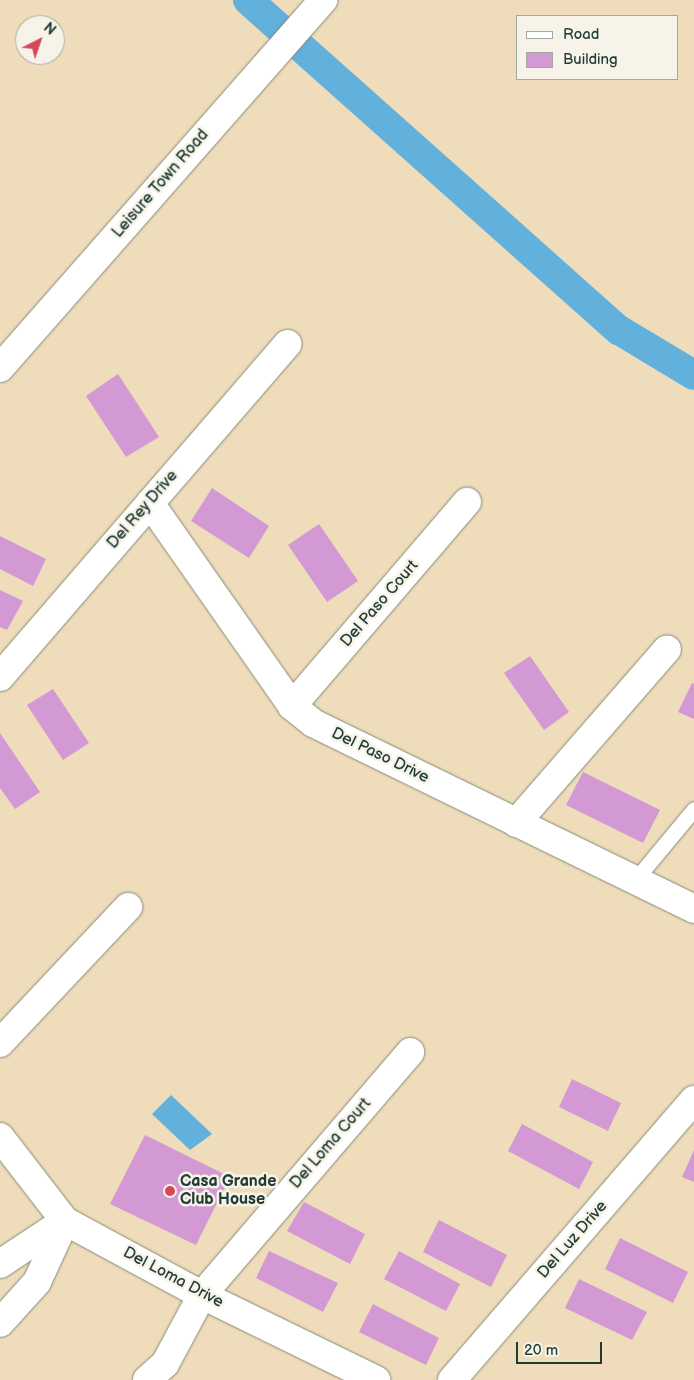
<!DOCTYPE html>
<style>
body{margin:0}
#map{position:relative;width:694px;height:1380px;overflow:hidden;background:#efdcbb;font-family:"Balsamiq Sans",sans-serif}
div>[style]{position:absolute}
.water>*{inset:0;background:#62b0dc}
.canal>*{height:30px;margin:-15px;padding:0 15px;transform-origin:15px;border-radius:15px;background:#62b0dc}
.building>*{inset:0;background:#d299d4}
.roads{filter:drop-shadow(0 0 1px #878c78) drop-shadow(0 0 1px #878c78)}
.service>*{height:15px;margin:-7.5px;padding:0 7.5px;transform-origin:7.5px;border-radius:7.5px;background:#fff}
.minor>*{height:28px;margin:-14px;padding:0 14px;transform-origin:14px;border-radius:14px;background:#fff}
.secondary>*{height:28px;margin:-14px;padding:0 14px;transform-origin:14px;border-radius:14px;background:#fff}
.dots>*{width:14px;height:14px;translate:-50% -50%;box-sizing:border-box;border:2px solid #f7f3e8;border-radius:50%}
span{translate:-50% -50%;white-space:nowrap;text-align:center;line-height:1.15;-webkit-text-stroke:5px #f7f3e8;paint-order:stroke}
.street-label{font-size:16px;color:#1f3d34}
.poi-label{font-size:16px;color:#1f3d34;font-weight:700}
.left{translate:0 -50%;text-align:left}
.legend{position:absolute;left:516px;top:15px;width:162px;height:65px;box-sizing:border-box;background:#f7f3e8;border:1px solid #a1aaa0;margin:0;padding:6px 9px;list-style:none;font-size:15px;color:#1f3d34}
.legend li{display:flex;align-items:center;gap:10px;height:25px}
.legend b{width:25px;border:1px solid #a1aaa0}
.north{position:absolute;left:15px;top:15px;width:50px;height:50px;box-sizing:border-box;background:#f7f3e8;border:1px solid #a1aaa0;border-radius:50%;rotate:41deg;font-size:14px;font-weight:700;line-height:20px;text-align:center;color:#1f3d34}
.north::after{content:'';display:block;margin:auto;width:18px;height:22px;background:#d1495b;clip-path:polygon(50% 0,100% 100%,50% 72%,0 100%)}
.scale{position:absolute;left:516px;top:1342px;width:86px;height:22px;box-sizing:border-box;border:2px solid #1f3d34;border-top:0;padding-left:6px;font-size:15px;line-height:18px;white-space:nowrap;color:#1f3d34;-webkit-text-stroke:4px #f7f3e8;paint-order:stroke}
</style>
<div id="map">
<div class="water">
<div style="clip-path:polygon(171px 1095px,212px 1134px,190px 1150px,152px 1114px)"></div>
</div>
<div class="canal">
<div style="left:248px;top:0;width:497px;rotate:41.7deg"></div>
<div style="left:619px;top:330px;width:87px;rotate:31deg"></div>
</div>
<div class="building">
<div style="clip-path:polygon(118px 374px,159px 437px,126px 457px,86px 396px)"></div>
<div style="clip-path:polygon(212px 488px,269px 526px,249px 558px,191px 521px)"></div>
<div style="clip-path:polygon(319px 524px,358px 581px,327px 602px,288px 545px)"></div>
<div style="clip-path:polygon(0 536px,46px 559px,33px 586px,0 569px)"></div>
<div style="clip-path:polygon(0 590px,23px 601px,7px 630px,0 627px)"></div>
<div style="clip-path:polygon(530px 656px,569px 712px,544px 730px,504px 673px)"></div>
<div style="clip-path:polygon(692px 683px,694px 684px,694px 719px,678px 712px)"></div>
<div style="clip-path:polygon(53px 689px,89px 743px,63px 760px,27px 705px)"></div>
<div style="clip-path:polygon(0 733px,40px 792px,15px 809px,0 788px)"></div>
<div style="clip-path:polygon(583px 772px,660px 810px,643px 843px,566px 805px)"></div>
<div style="clip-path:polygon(572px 1079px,621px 1103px,608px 1131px,559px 1107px)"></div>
<div style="clip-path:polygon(522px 1124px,593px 1162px,579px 1189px,508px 1151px)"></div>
<div style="clip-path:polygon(145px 1135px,230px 1177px,196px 1245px,110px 1204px)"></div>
<div style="clip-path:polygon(694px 1150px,694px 1182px,682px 1177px)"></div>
<div style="clip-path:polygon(304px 1202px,365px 1234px,350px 1264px,287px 1231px)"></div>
<div style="clip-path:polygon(439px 1220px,507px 1255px,491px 1287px,423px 1252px)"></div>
<div style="clip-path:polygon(620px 1238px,688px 1272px,673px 1303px,605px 1269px)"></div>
<div style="clip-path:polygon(269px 1251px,338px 1283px,323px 1312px,256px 1278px)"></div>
<div style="clip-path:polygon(399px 1251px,460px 1284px,446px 1311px,384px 1279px)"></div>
<div style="clip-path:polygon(579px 1279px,647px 1312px,632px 1340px,565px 1308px)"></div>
<div style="clip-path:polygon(373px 1304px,439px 1338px,426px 1365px,359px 1332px)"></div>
</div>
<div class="roads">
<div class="service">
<div style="left:635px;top:880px;width:92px;rotate:-50.3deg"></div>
</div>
<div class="minor">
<div style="left:150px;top:503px;width:248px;rotate:55deg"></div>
<div style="left:292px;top:706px;width:27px;rotate:39deg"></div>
<div style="left:313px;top:723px;width:424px;rotate:26deg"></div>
<div style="left:0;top:677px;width:440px;rotate:-49.2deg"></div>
<div style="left:292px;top:706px;width:269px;rotate:-49.4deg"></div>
<div style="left:516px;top:823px;width:230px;rotate:-49deg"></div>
<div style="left:0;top:1043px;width:187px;rotate:-46.7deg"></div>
<div style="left:0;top:1137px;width:106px;rotate:52.3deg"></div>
<div style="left:65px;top:1221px;width:156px;rotate:28.4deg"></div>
<div style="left:202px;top:1295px;width:194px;rotate:26deg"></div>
<div style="left:0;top:1264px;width:78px;rotate:-33.5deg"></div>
<div style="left:65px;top:1221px;width:67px;rotate:114.7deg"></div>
<div style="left:37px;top:1282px;width:55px;rotate:132.1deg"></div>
<div style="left:147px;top:1380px;width:24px;rotate:-42deg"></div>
<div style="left:165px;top:1364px;width:78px;rotate:-61.8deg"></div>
<div style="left:202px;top:1295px;width:320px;rotate:-49.4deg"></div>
<div style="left:452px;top:1380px;width:370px;rotate:-49.2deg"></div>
</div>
<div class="secondary">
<div style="left:0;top:368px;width:490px;rotate:-48.7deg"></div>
</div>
</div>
<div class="dots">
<div style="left:170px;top:1191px;background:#d1495b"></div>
</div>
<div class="street-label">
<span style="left:161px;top:184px;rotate:-49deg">Leisure Town Road</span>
<span style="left:143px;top:510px;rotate:-49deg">Del Rey Drive</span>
<span style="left:380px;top:604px;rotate:-49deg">Del Paso Court</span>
<span style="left:380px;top:756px;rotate:26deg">Del Paso Drive</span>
<span style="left:331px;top:1144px;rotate:-49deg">Del Loma Court</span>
<span style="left:573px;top:1240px;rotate:-49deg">Del Luz Drive</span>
<span style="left:173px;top:1278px;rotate:28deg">Del Loma Drive</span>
</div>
<div class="poi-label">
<span class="left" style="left:180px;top:1191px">Casa Grande<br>Club House</span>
</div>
<ul class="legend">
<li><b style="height:6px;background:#fff"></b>Road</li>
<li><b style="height:14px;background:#d299d4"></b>Building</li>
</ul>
<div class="north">N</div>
<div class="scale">20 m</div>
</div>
